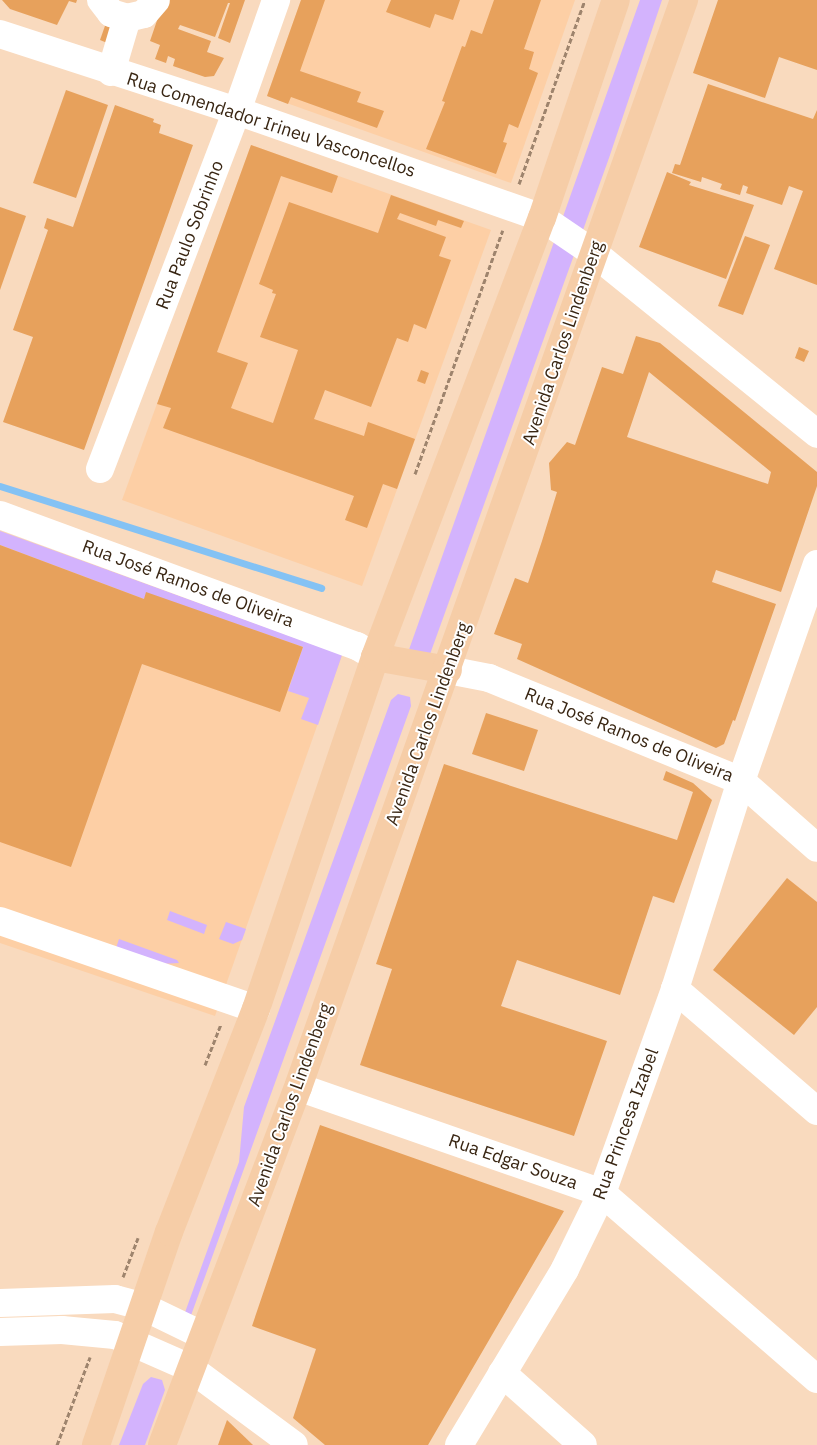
<!DOCTYPE html>
<meta charset="utf-8">
<style>
body{margin:0}
#map{position:relative;width:817px;height:1445px;overflow:hidden;background:#f9dabe;font-family:"IBM Plex Sans",sans-serif}
div>[style]{position:absolute}
.built>*{inset:0;background:#fdcfa5}
.green>*{inset:0;background:#d3b3fd}
.stream>*{height:7px;margin:-3.5px;padding:0 3.5px;transform-origin:3.5px;border-radius:3.5px;background:#84c2f4}
.building>*{inset:0;background:#e7a15c}
.path>*{height:3px;margin-top:-1.5px;transform-origin:0;background:repeating-linear-gradient(90deg,#9e846d 0 5px,transparent 0 7.5px)}
.minor>*{height:28px;margin:-14px;padding:0 14px;transform-origin:14px;border-radius:14px;background:#fff}
.major>*{height:28px;margin:-14px;padding:0 14px;transform-origin:14px;border-radius:14px;background:#f6cda7}
span{translate:-50% -50%;white-space:nowrap;text-align:center;line-height:1.15;-webkit-text-stroke:4px #fff;paint-order:stroke}
.street-label{font-size:18px;color:#392613}
</style>
<div id="map">
<div class="built">
<div style="clip-path:polygon(301px 0,575px 0,511px 183px,267px 96px)"></div>
<div style="clip-path:polygon(251px 145px,491px 230px,362px 586px,122px 500px)"></div>
<div style="clip-path:polygon(0 531px,342px 655px,215px 1016px,0 943px)"></div>
</div>
<div class="green">
<div style="clip-path:polygon(640px 0,662px 0,609px 158px,429px 657px,406px 658px)"></div>
<div style="clip-path:polygon(0 531px,342px 655px,318px 725px,301px 719px,309px 698px,288px 691px,303px 647px,147px 593px,144px 599px,0 545px)"></div>
<div style="clip-path:polygon(398px 694px,410px 697px,411px 706px,189px 1321px,183px 1318px,239px 1162px,244px 1107px,391px 700px)"></div>
<div style="clip-path:polygon(170px 911px,207px 925px,204px 934px,167px 920px)"></div>
<div style="clip-path:polygon(226px 922px,246px 929px,242px 940px,233px 944px,219px 939px)"></div>
<div style="clip-path:polygon(119px 939px,177px 960px,179px 963px,160px 964px,115px 951px)"></div>
<div style="clip-path:polygon(151px 1377px,162px 1380px,165px 1390px,145px 1445px,119px 1445px,143px 1384px)"></div>
</div>
<div class="stream">
<div style="left:0;top:486px;width:337px;rotate:17.6deg"></div>
</div>
<div class="building">
<div style="clip-path:polygon(2px 0,77px 0,76px 3px,69px 1px,57px 25px,10px 9px)"></div>
<div style="clip-path:polygon(164px 0,245px 0,230px 43px,218px 38px,230px 3px,228px 3px,215px 37px,180px 25px,178px 29px,211px 41px,207px 52px,224px 58px,214px 76px,205px 77px,173px 66px,175px 59px,168px 56px,166px 63px,155px 59px,160px 45px,150px 41px)"></div>
<div style="clip-path:polygon(301px 0,325px 0,300px 71px,361px 92px,357px 102px,384px 111px,377px 128px,291px 97px,288px 104px,267px 96px)"></div>
<div style="clip-path:polygon(391px 0,460px 0,453px 20px,435px 14px,430px 28px,386px 12px)"></div>
<div style="clip-path:polygon(494px 0,541px 0,524px 49px,534px 52px,529px 69px,538px 73px,518px 128px,509px 124px,503px 142px,507px 143px,496px 174px,426px 149px,445px 102px,442px 101px,462px 46px,465px 47px,471px 30px,482px 34px)"></div>
<div style="clip-path:polygon(718px 0,817px 0,817px 70px,779px 57px,765px 98px,693px 73px)"></div>
<div style="clip-path:polygon(106px 23px,118px 27px,112px 45px,100px 40px)"></div>
<div style="clip-path:polygon(708px 84px,813px 119px,817px 110px,817px 285px,774px 269px,803px 191px,789px 186px,782px 205px,746px 193px,748px 187px,743px 185px,740px 195px,720px 189px,722px 184px,702px 177px,701px 182px,672px 173px,675px 164px,680px 165px)"></div>
<div style="clip-path:polygon(66px 90px,108px 105px,76px 198px,33px 183px)"></div>
<div style="clip-path:polygon(115px 105px,154px 119px,153px 122px,161px 125px,159px 133px,193px 145px,84px 450px,3px 422px,33px 337px,13px 330px,48px 230px,44px 228px,47px 218px,73px 227px)"></div>
<div style="clip-path:polygon(251px 145px,338px 176px,332px 193px,281px 176px,217px 352px,248px 363px,231px 408px,273px 423px,298px 350px,260px 337px,276px 294px,272px 293px,273px 290px,259px 284px,289px 202px,378px 233px,391px 195px,464px 221px,461px 228px,438px 220px,436px 226px,400px 213px,397px 219px,446px 237px,439px 256px,451px 260px,426px 329px,414px 324px,408px 342px,397px 338px,371px 407px,325px 390px,314px 419px,364px 436px,368px 422px,415px 439px,397px 489px,383px 484px,367px 528px,345px 520px,354px 496px,163px 428px,171px 408px,157px 404px)"></div>
<div style="clip-path:polygon(667px 172px,691px 182px,689px 185px,754px 205px,726px 279px,639px 247px)"></div>
<div style="clip-path:polygon(0 207px,26px 216px,0 290px)"></div>
<div style="clip-path:polygon(745px 236px,770px 245px,743px 315px,718px 306px)"></div>
<div style="clip-path:polygon(evenodd,636px 336px,660px 343px,817px 472px,817px 486px,781px 592px,716px 570px,712px 582px,776px 604px,735px 721px,733px 720px,724px 744px,716px 748px,517px 659px,522px 644px,494px 634px,515px 578px,528px 583px,542px 541px,557px 492px,551px 490px,549px 463px,567px 442px,575px 445px,602px 367px,623px 374px,636px 336px,649px 372px,771px 472px,768px 484px,627px 437px,649px 372px)"></div>
<div style="clip-path:polygon(799px 347px,809px 351px,804px 362px,795px 358px)"></div>
<div style="clip-path:polygon(421px 370px,429px 373px,425px 384px,417px 381px)"></div>
<div style="clip-path:polygon(0 545px,144px 599px,146px 592px,303px 647px,280px 712px,142px 664px,71px 867px,0 842px)"></div>
<div style="clip-path:polygon(486px 713px,538px 730px,524px 771px,472px 754px)"></div>
<div style="clip-path:polygon(444px 764px,677px 840px,693px 792px,663px 780px,666px 771px,693px 783px,712px 800px,674px 903px,653px 896px,620px 995px,517px 960px,501px 1006px,607px 1041px,574px 1136px,360px 1065px,392px 969px,376px 964px)"></div>
<div style="clip-path:polygon(787px 878px,817px 902px,817px 1007px,794px 1035px,713px 970px)"></div>
<div style="clip-path:polygon(320px 1125px,564px 1211px,428px 1445px,325px 1445px,293px 1418px,316px 1349px,252px 1326px)"></div>
<div style="clip-path:polygon(227px 1420px,253px 1445px,218px 1445px)"></div>
</div>
<div class="path">
<div style="left:519px;top:184px;width:195px;rotate:-70.3deg"></div>
<div style="left:415px;top:474px;width:259px;rotate:-70.2deg"></div>
<div style="left:205px;top:1065px;width:44px;rotate:-68.7deg"></div>
<div style="left:123px;top:1277px;width:42px;rotate:-69deg"></div>
<div style="left:57px;top:1445px;width:94px;rotate:-69.4deg"></div>
</div>
<div class="minor">
<div style="left:101px;top:0;width:16px;rotate:52deg"></div>
<div style="left:111px;top:13px;width:17px;rotate:17deg"></div>
<div style="left:127px;top:18px;width:17px;rotate:-13deg"></div>
<div style="left:144px;top:14px;width:18px;rotate:-49deg"></div>
<div style="left:0;top:34px;width:249px;rotate:18deg"></div>
<div style="left:237px;top:111px;width:323px;rotate:19.3deg"></div>
<div style="left:542px;top:218px;width:64px;rotate:34.2deg"></div>
<div style="left:595px;top:254px;width:286px;rotate:39deg"></div>
<div style="left:111px;top:72px;width:56px;rotate:-73.5deg"></div>
<div style="left:100px;top:469px;width:383px;rotate:-69.1deg"></div>
<div style="left:237px;top:111px;width:118px;rotate:-70.6deg"></div>
<div style="left:0;top:515px;width:380px;rotate:20.2deg"></div>
<div style="left:357px;top:646px;width:21px;rotate:31deg"></div>
<div style="left:448px;top:670px;width:42px;rotate:11deg"></div>
<div style="left:489px;top:678px;width:272px;rotate:22.2deg"></div>
<div style="left:741px;top:781px;width:101px;rotate:41.4deg"></div>
<div style="left:0;top:921px;width:271px;rotate:19deg"></div>
<div style="left:675px;top:989px;width:187px;rotate:40.7deg"></div>
<div style="left:298px;top:1087px;width:322px;rotate:19.2deg"></div>
<div style="left:602px;top:1193px;width:284px;rotate:40.9deg"></div>
<div style="left:0;top:1303px;width:115px;rotate:-2deg"></div>
<div style="left:115px;top:1299px;width:30px;rotate:15deg"></div>
<div style="left:144px;top:1307px;width:64px;rotate:25.8deg"></div>
<div style="left:0;top:1332px;width:62px;rotate:-1.8deg"></div>
<div style="left:62px;top:1330px;width:53px;rotate:5.4deg"></div>
<div style="left:115px;top:1335px;width:82px;rotate:23.7deg"></div>
<div style="left:190px;top:1368px;width:129px;rotate:36.5deg"></div>
<div style="left:502px;top:1373px;width:108px;rotate:41.6deg"></div>
<div style="left:459px;top:1445px;width:205px;rotate:-58.9deg"></div>
<div style="left:565px;top:1269px;width:85px;rotate:-64deg"></div>
<div style="left:602px;top:1193px;width:217px;rotate:-70.3deg"></div>
<div style="left:675px;top:989px;width:218px;rotate:-72.4deg"></div>
<div style="left:741px;top:781px;width:230px;rotate:-70.7deg"></div>
</div>
<div class="major">
<div style="left:375px;top:657px;width:74px;rotate:10.1deg"></div>
<div style="left:96px;top:1445px;width:225px;rotate:-71.1deg"></div>
<div style="left:169px;top:1232px;width:239px;rotate:-68.7deg"></div>
<div style="left:256px;top:1009px;width:372px;rotate:-71.3deg"></div>
<div style="left:375px;top:657px;width:470px;rotate:-69.2deg"></div>
<div style="left:542px;top:218px;width:230px;rotate:-71.3deg"></div>
<div style="left:162px;top:1445px;width:383px;rotate:-69.2deg"></div>
<div style="left:298px;top:1087px;width:1154px;rotate:-70.45deg"></div>
</div>
<div class="street-label">
<span style="left:271px;top:125px;rotate:18deg">Rua Comendador Irineu Vasconcellos</span>
<span style="left:190px;top:235px;rotate:-69deg">Rua Paulo Sobrinho</span>
<span style="left:563px;top:343px;rotate:-71deg">Avenida Carlos Lindenberg</span>
<span style="left:188px;top:584px;rotate:20deg">Rua José Ramos de Oliveira</span>
<span style="left:428px;top:724px;rotate:-70deg">Avenida Carlos Lindenberg</span>
<span style="left:629px;top:735px;rotate:22deg">Rua José Ramos de Oliveira</span>
<span style="left:290px;top:1105px;rotate:-70deg">Avenida Carlos Lindenberg</span>
<span style="left:626px;top:1124px;rotate:-70deg">Rua Princesa Izabel</span>
<span style="left:513px;top:1162px;rotate:19deg">Rua Edgar Souza</span>
</div>
</div>
